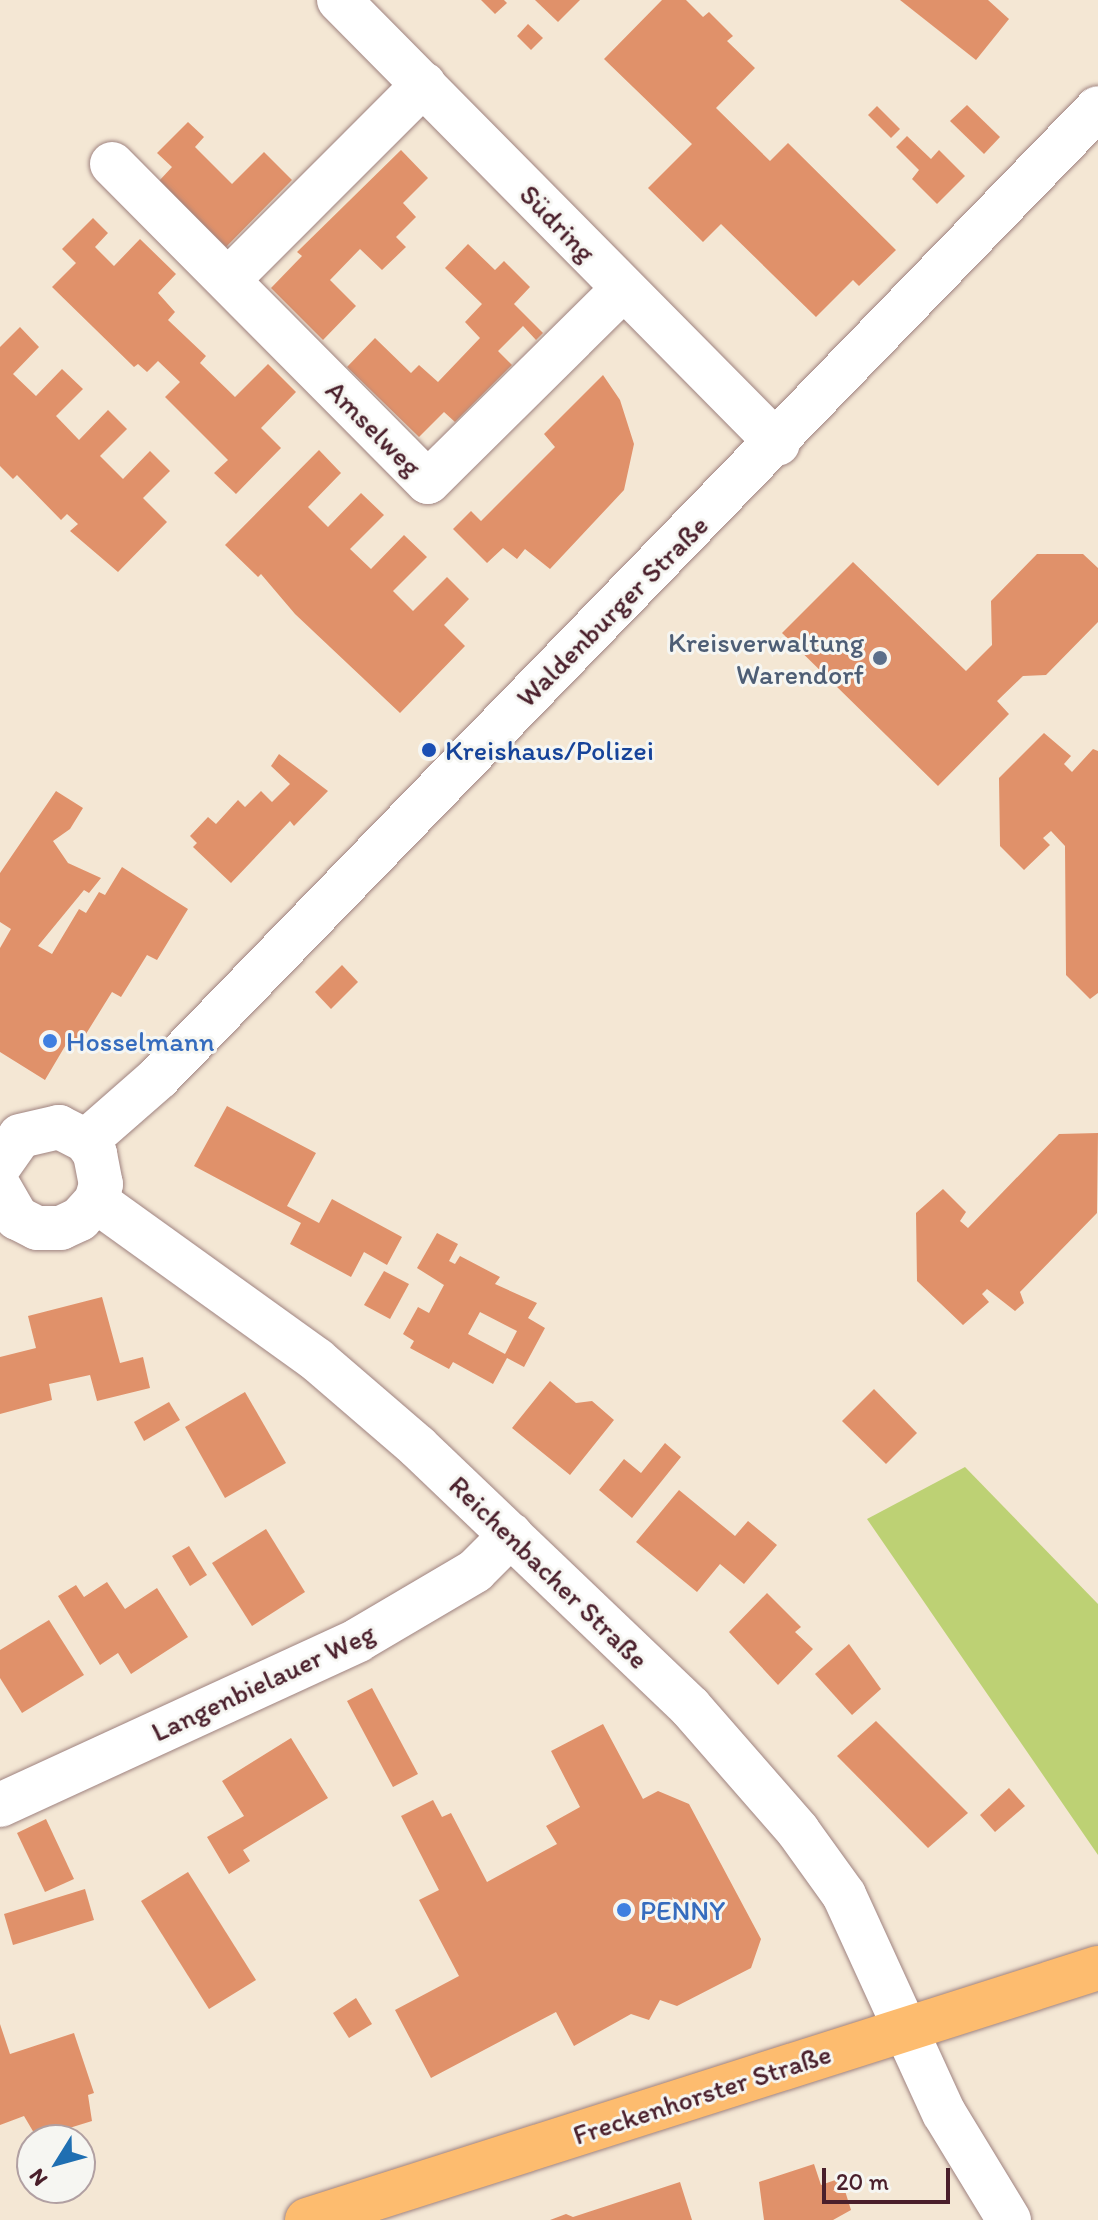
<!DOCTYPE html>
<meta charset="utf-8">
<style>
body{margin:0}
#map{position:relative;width:1098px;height:2220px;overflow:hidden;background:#f4e7d4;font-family:Itim,sans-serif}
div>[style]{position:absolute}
.green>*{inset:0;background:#bdd174}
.building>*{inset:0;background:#e0916a}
.roads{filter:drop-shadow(0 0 2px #9f8380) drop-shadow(0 0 2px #9f8380)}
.minor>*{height:44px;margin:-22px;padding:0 22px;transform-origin:22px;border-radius:22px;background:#fff}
.major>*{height:44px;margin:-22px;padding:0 22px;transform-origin:22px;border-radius:22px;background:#fdbc6f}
.dots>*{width:22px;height:22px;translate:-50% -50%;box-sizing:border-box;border:4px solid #f6f6f2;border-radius:50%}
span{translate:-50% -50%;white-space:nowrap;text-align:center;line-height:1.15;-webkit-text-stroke:6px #f6f6f2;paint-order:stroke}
.street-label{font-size:28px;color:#4a1f2b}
.service-label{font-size:28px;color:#4e5e75}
.right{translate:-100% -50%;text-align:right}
.transit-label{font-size:28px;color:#164399}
.left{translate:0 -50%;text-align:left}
.shop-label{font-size:28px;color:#366cbe}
.north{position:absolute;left:16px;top:2124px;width:80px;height:80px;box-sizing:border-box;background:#f6f6f2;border:2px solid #b1a0a2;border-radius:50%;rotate:233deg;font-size:22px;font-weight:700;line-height:32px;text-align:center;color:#4a1f2b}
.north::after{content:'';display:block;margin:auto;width:28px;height:36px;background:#1f6fb2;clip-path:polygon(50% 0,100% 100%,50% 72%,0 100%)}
.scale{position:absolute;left:822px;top:2168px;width:128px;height:36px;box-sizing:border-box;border:4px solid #4a1f2b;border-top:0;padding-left:10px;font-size:24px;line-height:28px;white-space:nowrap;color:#4a1f2b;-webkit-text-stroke:6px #f6f6f2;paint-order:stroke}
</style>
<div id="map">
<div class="green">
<div style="clip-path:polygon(965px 1467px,1098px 1604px,1098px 1855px,867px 1519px)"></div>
</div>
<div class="building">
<div style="clip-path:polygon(481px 0,504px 0,507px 3px,495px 14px)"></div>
<div style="clip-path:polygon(535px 0,580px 0,558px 22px)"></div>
<div style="clip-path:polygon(662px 0,686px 0,703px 17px,709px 12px,733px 36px,727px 41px,755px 68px,716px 108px,770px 161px,788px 143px,896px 250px,859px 286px,853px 280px,816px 317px,721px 224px,703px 242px,648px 188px,692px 144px,604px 59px)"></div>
<div style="clip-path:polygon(900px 0,988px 0,1009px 19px,976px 60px)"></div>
<div style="clip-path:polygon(528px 24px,543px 38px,531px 50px,517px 36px)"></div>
<div style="clip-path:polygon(967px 105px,1000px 137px,984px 154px,950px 121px)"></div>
<div style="clip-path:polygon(877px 106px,900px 129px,891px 138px,868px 115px)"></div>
<div style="clip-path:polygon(188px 122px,204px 137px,195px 147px,232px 184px,264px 152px,292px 180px,226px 247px,159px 181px,172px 167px,157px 153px)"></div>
<div style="clip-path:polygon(907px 136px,931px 159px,939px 150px,965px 176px,937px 204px,912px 179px,919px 170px,896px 147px)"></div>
<div style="clip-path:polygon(401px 150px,428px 178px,403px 203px,416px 217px,396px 237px,406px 247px,382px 270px,360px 249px,330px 280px,356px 306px,323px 340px,271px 288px,302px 256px,297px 252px)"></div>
<div style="clip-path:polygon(93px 218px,108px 233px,95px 247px,114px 266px,140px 239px,176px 274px,158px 293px,175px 312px,168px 320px,206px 356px,200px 363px,235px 397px,268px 364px,296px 392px,261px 428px,281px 448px,236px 494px,214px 473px,228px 460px,165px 397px,180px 382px,158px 361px,147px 372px,138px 364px,134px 367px,52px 287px,76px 263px,62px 249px)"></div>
<div style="clip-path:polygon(468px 244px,495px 270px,504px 261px,530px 287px,514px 304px,543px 333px,536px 340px,523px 326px,498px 351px,512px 365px,455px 422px,444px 412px,419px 437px,347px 367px,375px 338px,411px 373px,419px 365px,438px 382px,480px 338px,465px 322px,482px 304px,445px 268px)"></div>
<div style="clip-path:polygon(20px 327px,39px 347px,13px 374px,36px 396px,62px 369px,83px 389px,56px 416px,79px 440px,108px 410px,127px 429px,100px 456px,123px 479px,150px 451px,170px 471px,143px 498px,167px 522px,118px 572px,70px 531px,78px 524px,67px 514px,61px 520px,17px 475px,13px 479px,0 466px,0 347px)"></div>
<div style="clip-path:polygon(603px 375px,620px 400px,634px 444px,624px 490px,550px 569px,525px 549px,517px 559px,503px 548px,487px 563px,453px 529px,471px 511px,481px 521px,555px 447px,544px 434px)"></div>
<div style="clip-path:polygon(319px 450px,341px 473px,308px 507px,328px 527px,361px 493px,384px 515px,350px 549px,371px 569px,404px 535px,427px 557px,393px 591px,413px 611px,447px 577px,469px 599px,444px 625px,465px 646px,400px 713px,295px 614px,261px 574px,258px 577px,225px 545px)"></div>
<div style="clip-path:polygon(1037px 554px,1083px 554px,1098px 568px,1098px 622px,1046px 675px,1023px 676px,997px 701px,1009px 714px,938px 786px,782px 633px,853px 562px,966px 671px,992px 645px,991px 601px)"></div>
<div style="clip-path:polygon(1044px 733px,1071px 756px,1064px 764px,1072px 772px,1093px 749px,1098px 751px,1098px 993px,1090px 999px,1066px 975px,1065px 846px,1051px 831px,1043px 838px,1050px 845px,1024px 870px,1000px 846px,999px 778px)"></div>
<div style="clip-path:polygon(279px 754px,328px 791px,294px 826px,290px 821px,231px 883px,193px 847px,197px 843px,190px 836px,208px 817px,216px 824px,238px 800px,245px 807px,261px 791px,272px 802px,290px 784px,271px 766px)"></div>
<div style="clip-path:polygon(56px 791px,83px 808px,70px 829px,53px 841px,68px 863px,101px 878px,89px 893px,84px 890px,38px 946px,52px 954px,79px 909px,86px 913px,99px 892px,105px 895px,122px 867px,188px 909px,157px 960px,147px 955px,121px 997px,112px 992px,81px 1042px,71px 1036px,45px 1080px,0 1052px,0 948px,11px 929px,0 922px,0 873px)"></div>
<div style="clip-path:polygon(342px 965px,358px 982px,331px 1009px,315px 992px)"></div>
<div style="clip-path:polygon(227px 1106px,316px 1153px,287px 1206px,319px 1223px,332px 1199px,402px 1237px,387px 1265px,364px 1252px,351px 1277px,290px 1244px,301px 1223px,194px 1166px)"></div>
<div style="clip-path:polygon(1098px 1133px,1097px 1213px,1020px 1292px,1024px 1303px,1015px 1311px,987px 1289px,982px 1294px,989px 1302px,963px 1325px,917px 1281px,916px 1213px,943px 1189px,966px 1212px,960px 1221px,968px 1228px,1059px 1134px)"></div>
<div style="clip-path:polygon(evenodd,437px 1233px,458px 1244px,449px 1261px,455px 1264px,460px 1256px,500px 1277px,495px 1284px,537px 1303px,528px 1318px,545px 1328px,524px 1367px,507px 1358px,493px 1384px,453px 1362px,449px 1369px,410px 1348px,414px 1341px,403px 1334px,418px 1307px,429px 1313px,444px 1285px,417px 1268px,437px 1233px,480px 1312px,517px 1331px,505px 1354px,468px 1334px,480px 1312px)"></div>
<div style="clip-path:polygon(384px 1271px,409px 1284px,390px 1319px,364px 1305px)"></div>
<div style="clip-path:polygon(102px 1297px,120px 1363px,143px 1357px,150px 1388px,97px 1401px,90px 1375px,49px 1384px,52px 1400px,0 1414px,0 1357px,36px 1348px,28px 1316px)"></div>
<div style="clip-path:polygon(550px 1381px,576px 1403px,592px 1401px,614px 1420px,570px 1475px,512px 1428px)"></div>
<div style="clip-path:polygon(874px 1389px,917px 1433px,886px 1464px,842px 1421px)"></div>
<div style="clip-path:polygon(245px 1392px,286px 1463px,225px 1498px,185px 1427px)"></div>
<div style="clip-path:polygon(169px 1402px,180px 1420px,144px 1441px,134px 1422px)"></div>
<div style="clip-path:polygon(665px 1443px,681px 1457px,632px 1518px,599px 1490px,624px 1459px,641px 1473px)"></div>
<div style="clip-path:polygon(679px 1490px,735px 1536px,748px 1521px,777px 1545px,744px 1584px,720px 1564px,697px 1592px,636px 1542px)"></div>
<div style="clip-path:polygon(266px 1529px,305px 1592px,252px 1626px,212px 1563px)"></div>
<div style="clip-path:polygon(189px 1546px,207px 1575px,190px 1586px,172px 1556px)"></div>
<div style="clip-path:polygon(107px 1582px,125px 1609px,157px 1588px,188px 1637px,131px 1674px,118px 1653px,100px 1665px,58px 1596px,76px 1585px,84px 1597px)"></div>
<div style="clip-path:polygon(767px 1593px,801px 1627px,795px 1632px,813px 1649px,778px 1685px,729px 1632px)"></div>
<div style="clip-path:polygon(49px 1620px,84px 1675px,22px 1713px,0 1678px,0 1650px)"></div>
<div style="clip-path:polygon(849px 1644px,881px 1689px,852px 1715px,815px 1674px)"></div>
<div style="clip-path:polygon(372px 1688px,418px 1774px,393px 1787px,347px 1701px)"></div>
<div style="clip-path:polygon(876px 1721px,968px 1813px,928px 1848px,837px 1756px)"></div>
<div style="clip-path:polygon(603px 1724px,643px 1799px,658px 1791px,689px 1804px,761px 1939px,751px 1968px,677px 2006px,660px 2000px,649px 2020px,631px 2014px,574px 2046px,556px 2012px,431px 2078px,395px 2010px,459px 1976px,419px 1900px,439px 1890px,401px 1816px,433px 1800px,442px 1817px,451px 1813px,487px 1882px,557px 1844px,546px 1826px,580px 1807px,551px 1751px)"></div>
<div style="clip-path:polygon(291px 1738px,328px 1798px,243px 1850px,250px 1861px,229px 1874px,207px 1837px,244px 1816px,222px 1781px)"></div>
<div style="clip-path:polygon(1009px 1788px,1025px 1806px,995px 1832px,980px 1815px)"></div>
<div style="clip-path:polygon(46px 1819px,74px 1879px,45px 1892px,17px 1833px)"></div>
<div style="clip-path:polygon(188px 1872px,256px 1980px,209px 2009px,141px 1901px)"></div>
<div style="clip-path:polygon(85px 1889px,94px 1920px,13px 1945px,4px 1914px)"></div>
<div style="clip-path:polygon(356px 1998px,372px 2024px,349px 2038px,333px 2013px)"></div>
<div style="clip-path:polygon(0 2024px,10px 2054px,74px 2033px,94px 2093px,88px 2095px,92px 2121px,37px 2138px,24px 2116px,0 2125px)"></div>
<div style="clip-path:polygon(814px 2164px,821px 2185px,841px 2178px,851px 2210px,833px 2220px,764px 2220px,759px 2182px)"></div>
<div style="clip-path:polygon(680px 2182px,692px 2220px,550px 2220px,566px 2214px,573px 2217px)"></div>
</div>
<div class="roads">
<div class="minor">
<div style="left:339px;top:0;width:624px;rotate:45.32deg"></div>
<div style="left:112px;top:164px;width:448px;rotate:45.2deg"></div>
<div style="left:428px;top:482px;width:274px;rotate:-44.7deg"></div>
<div style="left:228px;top:280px;width:277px;rotate:-45deg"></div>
<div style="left:86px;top:1141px;width:97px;rotate:-41.2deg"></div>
<div style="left:159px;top:1077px;width:1349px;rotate:-45.9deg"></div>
<div style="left:0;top:1165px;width:35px;rotate:-55deg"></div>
<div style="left:20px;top:1136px;width:40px;rotate:-13deg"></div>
<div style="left:59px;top:1127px;width:30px;rotate:27deg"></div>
<div style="left:86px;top:1141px;width:16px;rotate:55deg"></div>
<div style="left:95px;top:1154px;width:31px;rotate:79deg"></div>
<div style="left:101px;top:1184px;width:18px;rotate:106deg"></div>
<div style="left:96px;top:1201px;width:24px;rotate:132deg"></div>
<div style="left:80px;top:1219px;width:21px;rotate:155deg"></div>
<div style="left:61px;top:1228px;width:24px;rotate:180deg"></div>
<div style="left:37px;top:1228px;width:22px;rotate:-153deg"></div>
<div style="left:17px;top:1218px;width:34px;rotate:-120deg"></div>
<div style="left:96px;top:1201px;width:272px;rotate:35.7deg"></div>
<div style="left:317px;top:1360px;width:133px;rotate:40.7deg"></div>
<div style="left:418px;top:1447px;width:376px;rotate:43.7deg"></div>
<div style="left:690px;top:1707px;width:164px;rotate:48.9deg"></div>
<div style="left:798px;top:1831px;width:79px;rotate:54.3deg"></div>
<div style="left:844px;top:1895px;width:240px;rotate:65.4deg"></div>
<div style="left:944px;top:2113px;width:125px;rotate:58.7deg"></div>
<div style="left:0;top:1805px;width:394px;rotate:-24.7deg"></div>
<div style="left:358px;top:1640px;width:136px;rotate:-30.5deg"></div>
<div style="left:475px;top:1571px;width:51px;rotate:-45deg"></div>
</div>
<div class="major">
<div style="left:307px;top:2220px;width:830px;rotate:-17.67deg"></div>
</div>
</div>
<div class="dots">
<div style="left:880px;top:658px;background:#5c6f8a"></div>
<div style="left:429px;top:750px;background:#1a4fb4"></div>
<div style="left:50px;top:1041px;background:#3f7fe0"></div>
<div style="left:624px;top:1910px;background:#3f7fe0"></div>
</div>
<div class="street-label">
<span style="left:558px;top:223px;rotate:46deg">Südring</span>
<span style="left:374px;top:428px;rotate:45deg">Amselweg</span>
<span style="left:612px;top:611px;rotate:-45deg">Waldenburger Straße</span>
<span style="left:549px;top:1572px;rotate:44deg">Reichenbacher Straße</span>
<span style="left:263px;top:1682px;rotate:-25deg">Langenbielauer Weg</span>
<span style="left:702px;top:2094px;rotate:-18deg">Freckenhorster Straße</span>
</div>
<div class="service-label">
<span class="right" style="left:864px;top:658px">Kreisverwaltung<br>Warendorf</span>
</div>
<div class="transit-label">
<span class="left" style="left:445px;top:750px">Kreishaus/Polizei</span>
</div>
<div class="shop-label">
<span class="left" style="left:66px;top:1041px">Hosselmann</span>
<span class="left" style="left:640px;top:1910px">PENNY</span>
</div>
<div class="north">N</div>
<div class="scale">20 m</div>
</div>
